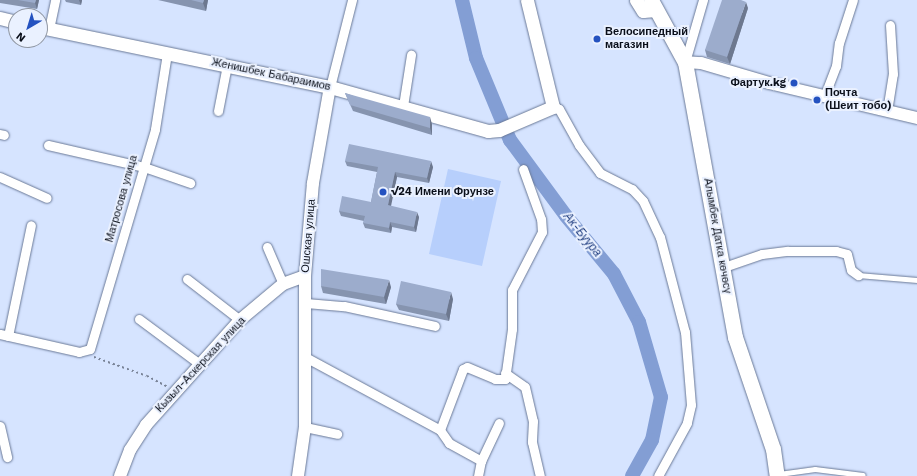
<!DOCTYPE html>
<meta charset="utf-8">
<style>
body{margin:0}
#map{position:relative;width:917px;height:476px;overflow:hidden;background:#d6e4ff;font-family:"Work Sans",sans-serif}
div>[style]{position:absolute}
.green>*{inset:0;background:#b7cffc}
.river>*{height:14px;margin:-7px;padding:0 7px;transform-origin:7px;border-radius:7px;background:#839ed4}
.path>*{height:1.5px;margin-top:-0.75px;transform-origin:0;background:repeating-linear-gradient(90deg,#7a8498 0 2px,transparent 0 5px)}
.roads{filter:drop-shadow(0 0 1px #6a7997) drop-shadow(0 0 1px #6a7997)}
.service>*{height:4.5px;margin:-2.25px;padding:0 2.25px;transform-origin:2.25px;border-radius:2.25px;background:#fff}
.minor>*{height:9px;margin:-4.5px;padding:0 4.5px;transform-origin:4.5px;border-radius:4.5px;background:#fff}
.tertiary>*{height:12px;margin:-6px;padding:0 6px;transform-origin:6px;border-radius:6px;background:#fff}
.secondary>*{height:13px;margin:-6.5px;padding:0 6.5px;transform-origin:6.5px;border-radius:6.5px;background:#fff}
.primary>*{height:15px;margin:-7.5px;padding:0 7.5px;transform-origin:7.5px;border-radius:7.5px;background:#fff}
.wall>*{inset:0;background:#8694af}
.shaded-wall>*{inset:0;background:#6d788f}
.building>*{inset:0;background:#9caccc}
.dots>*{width:11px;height:11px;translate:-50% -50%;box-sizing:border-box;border:2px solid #eaf1ff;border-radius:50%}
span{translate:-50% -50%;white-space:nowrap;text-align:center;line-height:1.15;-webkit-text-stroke:4px #eaf1ff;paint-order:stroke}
.poi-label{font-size:11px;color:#0a0f1a;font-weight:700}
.left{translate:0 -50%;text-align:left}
.right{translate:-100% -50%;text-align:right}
.street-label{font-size:11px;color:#0a0f1a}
.water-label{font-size:12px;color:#254283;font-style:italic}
.north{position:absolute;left:8px;top:8px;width:40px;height:40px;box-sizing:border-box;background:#eaf1ff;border:1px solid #9097a3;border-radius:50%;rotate:218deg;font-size:11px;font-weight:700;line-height:16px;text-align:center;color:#0a0f1a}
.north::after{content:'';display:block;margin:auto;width:14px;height:18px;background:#2452c0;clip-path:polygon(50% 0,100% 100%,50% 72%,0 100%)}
</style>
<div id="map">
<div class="green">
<div style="clip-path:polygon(448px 169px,501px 181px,482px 266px,429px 254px)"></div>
</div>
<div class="river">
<div style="left:462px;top:0;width:60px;rotate:76.4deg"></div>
<div style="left:476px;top:58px;width:89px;rotate:67.5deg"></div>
<div style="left:510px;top:140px;width:94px;rotate:53.6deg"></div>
<div style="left:566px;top:216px;width:75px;rotate:50.4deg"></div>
<div style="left:614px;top:274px;width:54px;rotate:62.5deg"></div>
<div style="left:639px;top:322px;width:78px;rotate:73.7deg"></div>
<div style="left:661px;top:397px;width:44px;rotate:101.8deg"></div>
<div style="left:652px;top:440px;width:41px;rotate:119.1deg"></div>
</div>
<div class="path">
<div style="left:94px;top:357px;width:56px;rotate:19.7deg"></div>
<div style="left:147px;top:376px;width:24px;rotate:28deg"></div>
</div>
<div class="roads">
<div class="service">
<div style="left:858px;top:275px;width:59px;rotate:4.8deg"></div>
<div style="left:779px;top:474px;width:36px;rotate:-8deg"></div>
<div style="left:815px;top:469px;width:48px;rotate:7.1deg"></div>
</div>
<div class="minor">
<div style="left:49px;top:29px;width:30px;rotate:-78deg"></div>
<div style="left:685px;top:62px;width:65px;rotate:-73.8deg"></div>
<div style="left:330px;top:87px;width:90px;rotate:-75.8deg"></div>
<div style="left:824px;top:97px;width:33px;rotate:-69deg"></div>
<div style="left:836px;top:66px;width:23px;rotate:-83deg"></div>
<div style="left:839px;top:43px;width:45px;rotate:-72deg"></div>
<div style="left:403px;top:106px;width:52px;rotate:-81.1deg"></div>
<div style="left:553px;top:107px;width:6px;rotate:18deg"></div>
<div style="left:559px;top:109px;width:41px;rotate:60.9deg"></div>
<div style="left:579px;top:145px;width:35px;rotate:53deg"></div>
<div style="left:600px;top:173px;width:36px;rotate:27deg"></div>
<div style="left:632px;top:189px;width:16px;rotate:47deg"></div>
<div style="left:643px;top:201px;width:40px;rotate:65deg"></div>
<div style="left:660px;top:237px;width:98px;rotate:75.3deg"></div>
<div style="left:685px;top:332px;width:73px;rotate:85.3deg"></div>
<div style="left:691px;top:405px;width:18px;rotate:103deg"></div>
<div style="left:687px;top:423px;width:60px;rotate:118.7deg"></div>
<div style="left:218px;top:111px;width:47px;rotate:-78.9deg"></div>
<div style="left:887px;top:111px;width:37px;rotate:-81deg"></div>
<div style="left:893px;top:74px;width:49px;rotate:-93.5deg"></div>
<div style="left:0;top:134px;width:4px;rotate:14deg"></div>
<div style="left:48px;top:145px;width:98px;rotate:12.9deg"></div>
<div style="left:144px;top:167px;width:49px;rotate:19.2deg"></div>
<div style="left:0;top:177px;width:51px;rotate:24.1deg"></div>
<div style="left:267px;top:247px;width:40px;rotate:66.6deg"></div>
<div style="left:721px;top:268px;width:43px;rotate:-18.9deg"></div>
<div style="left:762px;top:254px;width:26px;rotate:-7deg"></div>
<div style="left:788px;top:251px;width:48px"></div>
<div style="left:836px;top:251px;width:11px;rotate:15deg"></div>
<div style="left:847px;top:254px;width:16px;rotate:76deg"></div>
<div style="left:851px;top:270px;width:9px;rotate:36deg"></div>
<div style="left:187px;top:279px;width:67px;rotate:37.7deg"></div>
<div style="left:306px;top:303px;width:38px;rotate:5deg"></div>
<div style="left:344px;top:306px;width:93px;rotate:12.4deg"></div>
<div style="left:139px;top:319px;width:77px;rotate:36.6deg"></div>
<div style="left:0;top:334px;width:81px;rotate:12.8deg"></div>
<div style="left:79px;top:352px;width:11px;rotate:-15deg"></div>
<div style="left:90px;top:349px;width:229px;rotate:-73.5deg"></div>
<div style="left:155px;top:129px;width:77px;rotate:-81deg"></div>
<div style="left:8px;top:336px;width:113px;rotate:-78.3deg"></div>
<div style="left:307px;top:358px;width:151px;rotate:28.4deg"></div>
<div style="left:440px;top:430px;width:65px;rotate:-69.3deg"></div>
<div style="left:463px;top:369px;width:4px;rotate:-27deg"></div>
<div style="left:467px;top:367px;width:30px;rotate:23deg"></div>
<div style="left:495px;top:379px;width:10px"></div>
<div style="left:505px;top:379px;width:50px;rotate:-82deg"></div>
<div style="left:512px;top:329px;width:39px;rotate:-90deg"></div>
<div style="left:512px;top:290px;width:65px;rotate:-62.7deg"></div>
<div style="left:542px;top:232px;width:13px;rotate:-94deg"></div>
<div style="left:541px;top:219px;width:53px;rotate:-109.8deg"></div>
<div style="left:505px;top:373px;width:24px;rotate:35deg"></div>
<div style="left:525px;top:387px;width:35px;rotate:77deg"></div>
<div style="left:533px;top:421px;width:21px;rotate:93deg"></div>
<div style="left:532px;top:442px;width:35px;rotate:77deg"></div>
<div style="left:0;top:426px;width:32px;rotate:77deg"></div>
<div style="left:305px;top:427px;width:33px;rotate:12deg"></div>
<div style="left:440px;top:430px;width:16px;rotate:55deg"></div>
<div style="left:449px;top:443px;width:37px;rotate:29deg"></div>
<div style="left:478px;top:476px;width:15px;rotate:-79deg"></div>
<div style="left:481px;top:461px;width:42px;rotate:-64.7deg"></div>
</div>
<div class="tertiary">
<div style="left:685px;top:62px;width:16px;rotate:4deg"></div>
<div style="left:701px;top:63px;width:71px;rotate:16.4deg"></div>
<div style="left:769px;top:83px;width:152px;rotate:13.3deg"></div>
<div style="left:120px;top:476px;width:28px;rotate:-69deg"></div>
<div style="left:130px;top:450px;width:30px;rotate:-57deg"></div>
<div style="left:146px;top:425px;width:141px;rotate:-48.2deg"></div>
<div style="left:240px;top:320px;width:56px;rotate:-39.9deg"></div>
<div style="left:283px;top:284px;width:23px;rotate:-20deg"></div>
<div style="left:298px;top:476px;width:49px;rotate:-81.9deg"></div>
<div style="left:305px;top:427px;width:151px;rotate:-90deg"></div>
<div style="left:305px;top:276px;width:93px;rotate:-85.1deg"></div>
<div style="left:313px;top:183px;width:97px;rotate:-80deg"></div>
</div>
<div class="secondary">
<div style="left:636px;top:0;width:13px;rotate:58deg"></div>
<div style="left:643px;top:11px;width:13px;rotate:-4deg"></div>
<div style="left:0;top:18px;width:16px;rotate:14deg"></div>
<div style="left:40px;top:27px;width:296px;rotate:11.7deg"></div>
<div style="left:330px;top:87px;width:164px;rotate:15.6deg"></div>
<div style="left:488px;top:131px;width:11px;rotate:-5deg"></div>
<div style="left:499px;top:130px;width:59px;rotate:-23.1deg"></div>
<div style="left:553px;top:107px;width:110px;rotate:-103.7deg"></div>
</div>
<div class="primary">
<div style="left:651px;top:0;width:71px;rotate:61.3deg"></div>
<div style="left:685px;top:62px;width:280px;rotate:79.7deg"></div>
<div style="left:735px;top:337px;width:118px;rotate:71.3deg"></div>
<div style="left:773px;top:449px;width:27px;rotate:82deg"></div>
</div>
</div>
<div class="wall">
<div style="clip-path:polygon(0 0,39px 0,37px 9px,0 3px)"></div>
<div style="clip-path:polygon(65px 0,82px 0,81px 5px,66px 2px)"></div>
<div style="clip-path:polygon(158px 0,208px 0,206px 11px)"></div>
<div style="clip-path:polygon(748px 8px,730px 64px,707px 57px,705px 50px)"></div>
<div style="clip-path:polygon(345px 93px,432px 124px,432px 135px,353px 111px)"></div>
<div style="clip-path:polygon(345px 161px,433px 167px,429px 183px,397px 177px,390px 206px,419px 217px,416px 232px,392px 227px,391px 233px,365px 228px,363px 223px,364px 221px,341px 216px,339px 211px,371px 202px,377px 172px,347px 166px)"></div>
<div style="clip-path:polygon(321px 286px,391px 287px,386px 304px,323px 293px)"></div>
<div style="clip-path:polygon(453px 299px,449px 321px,399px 310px,396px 304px)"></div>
</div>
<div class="shaded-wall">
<div style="clip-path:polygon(36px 0,39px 0,37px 9px,35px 3px)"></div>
<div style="clip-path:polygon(79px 0,82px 0,81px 5px)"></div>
<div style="clip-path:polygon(204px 0,208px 0,206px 11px,203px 3px)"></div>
<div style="clip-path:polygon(746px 2px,748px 8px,730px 64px,727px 57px)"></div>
<div style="clip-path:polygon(430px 117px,432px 124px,432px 135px,430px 128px)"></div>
<div style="clip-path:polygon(431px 161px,433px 167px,429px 183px,427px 178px)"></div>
<div style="clip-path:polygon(395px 172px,397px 177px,390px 211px,388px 205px)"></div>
<div style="clip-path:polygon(417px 212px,419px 217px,416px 232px,414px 227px)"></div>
<div style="clip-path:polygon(390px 222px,392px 227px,391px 233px,389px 228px)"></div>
<div style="clip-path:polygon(389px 280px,391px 287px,386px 304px,384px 297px)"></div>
<div style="clip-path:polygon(451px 292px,453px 299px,449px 321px,446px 314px)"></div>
</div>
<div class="building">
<div style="clip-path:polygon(18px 0,36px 0,35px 3px)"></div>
<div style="clip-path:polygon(191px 0,204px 0,203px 3px)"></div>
<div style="clip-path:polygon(722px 0,741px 0,746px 2px,727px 57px,705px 50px)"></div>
<div style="clip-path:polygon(345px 93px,430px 117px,430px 128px,350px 105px)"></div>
<div style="clip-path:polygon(349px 144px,431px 161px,427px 178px,395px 172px,388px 205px,417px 212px,414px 227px,390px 222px,389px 228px,363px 223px,365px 216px,339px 211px,342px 196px,371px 202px,378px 167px,345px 161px)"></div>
<div style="clip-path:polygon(321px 269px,389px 280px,384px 297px,321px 286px)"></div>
<div style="clip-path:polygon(401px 281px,451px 292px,446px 314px,396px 304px)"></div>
</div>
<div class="dots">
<div style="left:597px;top:39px;background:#2452c0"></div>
<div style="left:794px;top:83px;background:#2452c0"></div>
<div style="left:817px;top:100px;background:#2452c0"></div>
<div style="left:383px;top:192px;background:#2452c0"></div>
</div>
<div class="poi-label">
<span class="left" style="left:605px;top:39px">Велосипедный<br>магазин</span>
<span class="right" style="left:786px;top:83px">Фартук.kg</span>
<span class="left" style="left:825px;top:100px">Почта<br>(Шеит тобо)</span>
<span class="left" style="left:391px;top:192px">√24 Имени Фрунзе</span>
</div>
<div class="street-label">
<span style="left:271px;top:75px;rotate:12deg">Женишбек Бабараимов</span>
<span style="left:122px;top:199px;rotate:-74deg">Матросова улица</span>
<span style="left:309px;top:236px;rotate:-85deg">Ошская улица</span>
<span style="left:717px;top:236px;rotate:80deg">Алымбек Датка көчөсү</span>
<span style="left:201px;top:365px;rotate:-47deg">Кызыл-Аскерская улица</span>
</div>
<div class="water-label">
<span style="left:582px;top:235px;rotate:51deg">Ак-Буура</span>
</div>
<div class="north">N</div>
</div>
